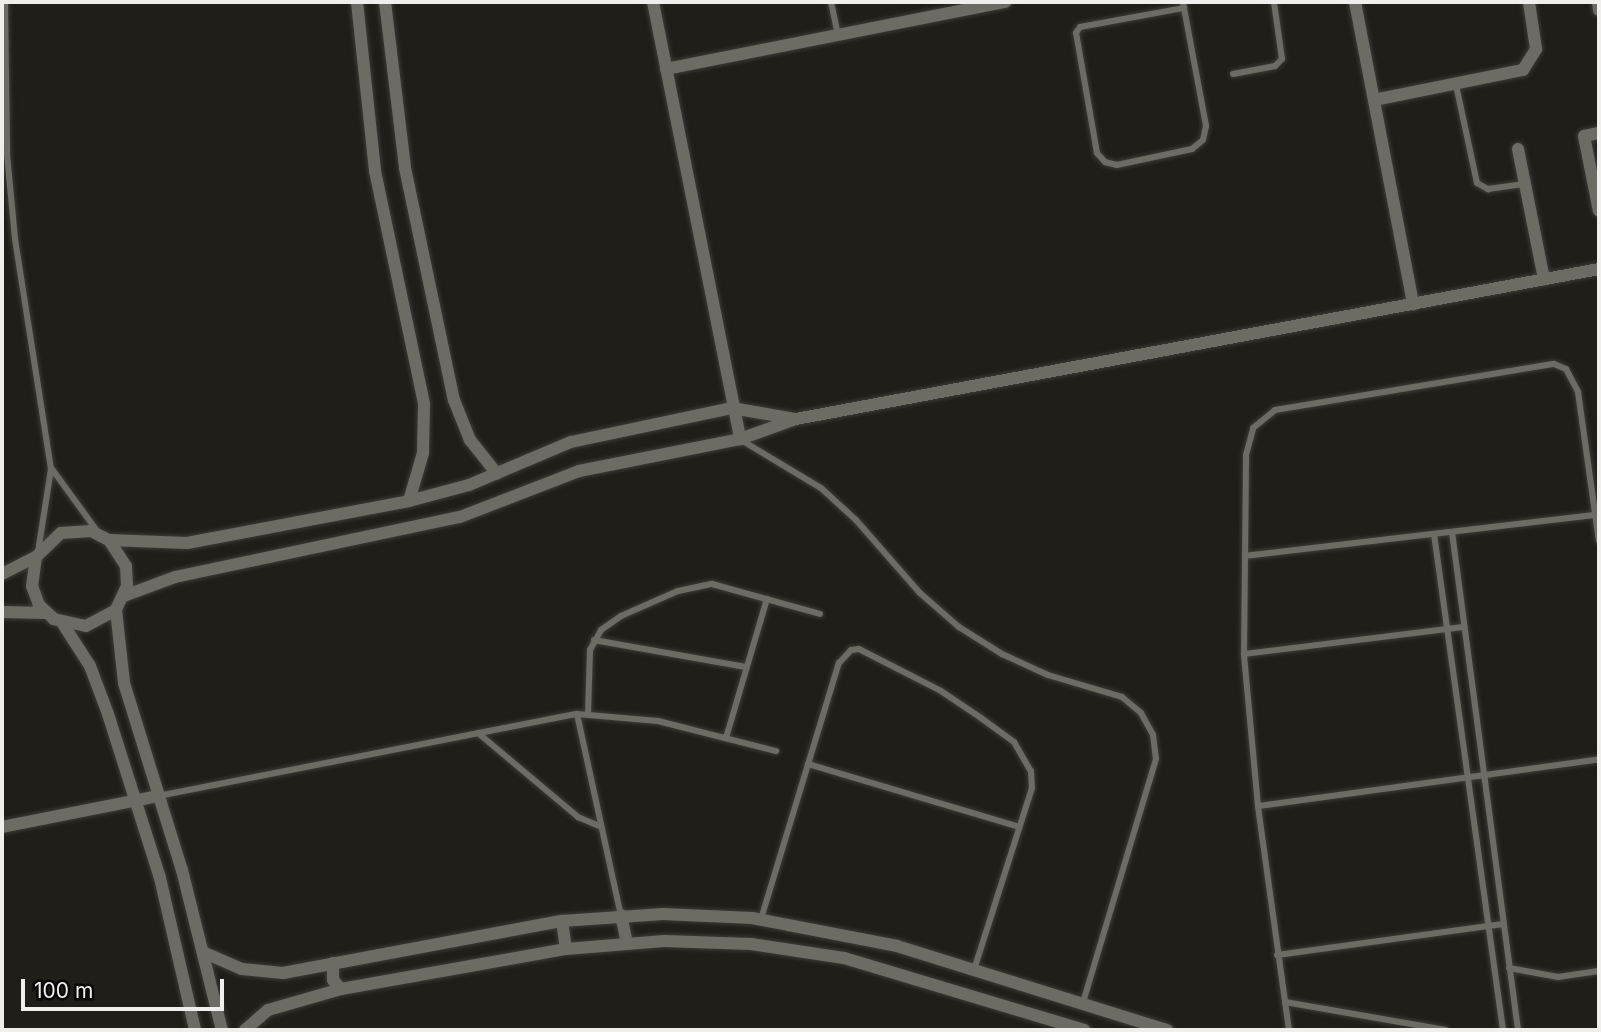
<!DOCTYPE html>
<style>
body{margin:0}
#map{position:relative;width:1601px;height:1032px;overflow:hidden;background:#211e19;font-family:Inter,sans-serif}
div>[style]{position:absolute}
.roads{filter:drop-shadow(0 0 2px #3d3b38) drop-shadow(0 0 2px #3d3b38)}
.service>*{height:6px;margin:-3px;padding:0 3px;transform-origin:3px;border-radius:3px;background:#6e6b65}
.minor>*{height:12px;margin:-6px;padding:0 6px;transform-origin:6px;border-radius:6px;background:#6e6b65}
span{translate:-50% -50%;white-space:nowrap;text-align:center;line-height:1.15;-webkit-text-stroke:5px #090807;paint-order:stroke}
.frame{position:absolute;inset:0;border:4px solid #f1efec;pointer-events:none}
.scale{position:absolute;left:21px;top:979px;width:203px;height:32px;box-sizing:border-box;border:4px solid #f1efec;border-top:0;padding-left:9px;font-size:21px;line-height:24px;white-space:nowrap;color:#f1efec;-webkit-text-stroke:5px #090807;paint-order:stroke}
</style>
<div id="map">
<div class="roads">
<div class="service">
<div style="left:5px;top:2px;width:152px;rotate:89.2deg"></div>
<div style="left:7px;top:154px;width:85px;rotate:84.6deg"></div>
<div style="left:15px;top:239px;width:233px;rotate:81.1deg"></div>
<div style="left:51px;top:469px;width:84px;rotate:98.9deg"></div>
<div style="left:831px;top:2px;width:34px;rotate:78deg"></div>
<div style="left:1183px;top:2px;width:6px;rotate:81deg"></div>
<div style="left:1184px;top:8px;width:120px;rotate:79.4deg"></div>
<div style="left:1206px;top:126px;width:14px;rotate:102deg"></div>
<div style="left:1203px;top:140px;width:14px;rotate:141deg"></div>
<div style="left:1192px;top:149px;width:77px;rotate:168deg"></div>
<div style="left:1117px;top:165px;width:12px;rotate:-166deg"></div>
<div style="left:1105px;top:162px;width:12px;rotate:-132deg"></div>
<div style="left:1097px;top:153px;width:122px;rotate:-99.9deg"></div>
<div style="left:1076px;top:33px;width:7px;rotate:-56deg"></div>
<div style="left:1080px;top:27px;width:106px;rotate:-10.4deg"></div>
<div style="left:1233px;top:74px;width:43px;rotate:-10.8deg"></div>
<div style="left:1275px;top:66px;width:10px;rotate:-45deg"></div>
<div style="left:1282px;top:59px;width:58px;rotate:-98deg"></div>
<div style="left:1456px;top:85px;width:100px;rotate:77.9deg"></div>
<div style="left:1477px;top:183px;width:13px;rotate:29deg"></div>
<div style="left:1488px;top:189px;width:37px;rotate:-8deg"></div>
<div style="left:741px;top:440px;width:93px;rotate:31deg"></div>
<div style="left:821px;top:488px;width:47px;rotate:42.4deg"></div>
<div style="left:856px;top:520px;width:97px;rotate:48.8deg"></div>
<div style="left:920px;top:593px;width:52px;rotate:41.1deg"></div>
<div style="left:959px;top:627px;width:51px;rotate:32.1deg"></div>
<div style="left:1002px;top:654px;width:51px;rotate:24.5deg"></div>
<div style="left:1048px;top:675px;width:77px;rotate:16.6deg"></div>
<div style="left:1122px;top:697px;width:25px;rotate:40deg"></div>
<div style="left:1141px;top:713px;width:25px;rotate:61deg"></div>
<div style="left:1153px;top:735px;width:24px;rotate:83deg"></div>
<div style="left:1156px;top:759px;width:255px;rotate:106.7deg"></div>
<div style="left:52px;top:469px;width:77px;rotate:54deg"></div>
<div style="left:1452px;top:532px;width:502px;rotate:82.45deg"></div>
<div style="left:1434px;top:534px;width:501px;rotate:82.08deg"></div>
<div style="left:1245px;top:556px;width:353px;rotate:-6.7deg"></div>
<div style="left:594px;top:640px;width:154px;rotate:10.1deg"></div>
<div style="left:1244px;top:654px;width:222px;rotate:-7deg"></div>
<div style="left:577px;top:714px;width:206px;rotate:77.7deg"></div>
<div style="left:588px;top:714px;width:64px;rotate:-88.2deg"></div>
<div style="left:590px;top:650px;width:23px;rotate:-61deg"></div>
<div style="left:601px;top:630px;width:24px;rotate:-35deg"></div>
<div style="left:621px;top:616px;width:62px;rotate:-23.7deg"></div>
<div style="left:678px;top:591px;width:35px;rotate:-12deg"></div>
<div style="left:712px;top:584px;width:112px;rotate:15.5deg"></div>
<div style="left:478px;top:733px;width:131px;rotate:40deg"></div>
<div style="left:578px;top:817px;width:25px;rotate:23deg"></div>
<div style="left:726px;top:738px;width:145px;rotate:-73.6deg"></div>
<div style="left:808px;top:764px;width:220px;rotate:16.6deg"></div>
<div style="left:158px;top:796px;width:427px;rotate:-11.1deg"></div>
<div style="left:577px;top:714px;width:81px;rotate:4.9deg"></div>
<div style="left:658px;top:721px;width:122px;rotate:14.3deg"></div>
<div style="left:1258px;top:806px;width:344px;rotate:-7.8deg"></div>
<div style="left:761px;top:919px;width:268px;rotate:-73.1deg"></div>
<div style="left:839px;top:663px;width:18px;rotate:-47deg"></div>
<div style="left:851px;top:650px;width:8px;rotate:-7deg"></div>
<div style="left:859px;top:649px;width:92px;rotate:27.1deg"></div>
<div style="left:941px;top:691px;width:48px;rotate:34deg"></div>
<div style="left:981px;top:718px;width:41px;rotate:36deg"></div>
<div style="left:1014px;top:742px;width:34px;rotate:60deg"></div>
<div style="left:1031px;top:771px;width:17px;rotate:87deg"></div>
<div style="left:1032px;top:788px;width:191px;rotate:107.7deg"></div>
<div style="left:1277px;top:955px;width:228px;rotate:-7.8deg"></div>
<div style="left:1509px;top:968px;width:50px;rotate:10.4deg"></div>
<div style="left:1558px;top:977px;width:41px;rotate:-8.3deg"></div>
<div style="left:1285px;top:1002px;width:163px;rotate:9.9deg"></div>
<div style="left:1289px;top:1030px;width:226px;rotate:-97.9deg"></div>
<div style="left:1258px;top:806px;width:153px;rotate:-95.3deg"></div>
<div style="left:1244px;top:654px;width:199px;rotate:-89.4deg"></div>
<div style="left:1246px;top:455px;width:28px;rotate:-75deg"></div>
<div style="left:1253px;top:428px;width:28px;rotate:-39deg"></div>
<div style="left:1275px;top:410px;width:283px;rotate:-9.4deg"></div>
<div style="left:1554px;top:364px;width:13px;rotate:23deg"></div>
<div style="left:1566px;top:369px;width:26px;rotate:62deg"></div>
<div style="left:1578px;top:392px;width:150px;rotate:82deg"></div>
</div>
<div class="minor">
<div style="left:357px;top:2px;width:170px;rotate:83.9deg"></div>
<div style="left:375px;top:171px;width:238px;rotate:78.1deg"></div>
<div style="left:424px;top:404px;width:49px;rotate:91.2deg"></div>
<div style="left:423px;top:453px;width:50px;rotate:106.3deg"></div>
<div style="left:385px;top:2px;width:167px;rotate:83.1deg"></div>
<div style="left:405px;top:168px;width:237px;rotate:78.1deg"></div>
<div style="left:454px;top:400px;width:43px;rotate:68.2deg"></div>
<div style="left:470px;top:440px;width:43px;rotate:51.5deg"></div>
<div style="left:653px;top:2px;width:446px;rotate:78.7deg"></div>
<div style="left:1355px;top:2px;width:308px;rotate:79.1deg"></div>
<div style="left:1598px;top:2px;width:8px;rotate:83deg"></div>
<div style="left:666px;top:69px;width:346px;rotate:-11.2deg"></div>
<div style="left:1374px;top:100px;width:152px;rotate:-11.4deg"></div>
<div style="left:1523px;top:70px;width:25px;rotate:-58deg"></div>
<div style="left:1536px;top:49px;width:48px;rotate:-98.5deg"></div>
<div style="left:1599px;top:133px;width:15px;rotate:169deg"></div>
<div style="left:1584px;top:136px;width:76px;rotate:78.7deg"></div>
<div style="left:1518px;top:149px;width:133px;rotate:78.7deg"></div>
<div style="left:109px;top:540px;width:78px;rotate:2.2deg"></div>
<div style="left:187px;top:543px;width:226px;rotate:-10.7deg"></div>
<div style="left:409px;top:501px;width:62px;rotate:-14.9deg"></div>
<div style="left:469px;top:485px;width:111px;rotate:-22.9deg"></div>
<div style="left:571px;top:442px;width:165px;rotate:-11.9deg"></div>
<div style="left:732px;top:408px;width:65px;rotate:9.8deg"></div>
<div style="left:2px;top:574px;width:38px;rotate:-27deg"></div>
<div style="left:36px;top:557px;width:35px;rotate:-44deg"></div>
<div style="left:61px;top:533px;width:30px;rotate:-4deg"></div>
<div style="left:91px;top:531px;width:20px;rotate:27deg"></div>
<div style="left:109px;top:540px;width:31px;rotate:57deg"></div>
<div style="left:126px;top:566px;width:20px;rotate:87deg"></div>
<div style="left:127px;top:586px;width:26px;rotate:115deg"></div>
<div style="left:116px;top:610px;width:34px;rotate:152deg"></div>
<div style="left:86px;top:626px;width:33px;rotate:-168deg"></div>
<div style="left:54px;top:619px;width:21px;rotate:-137deg"></div>
<div style="left:39px;top:605px;width:20px;rotate:-110deg"></div>
<div style="left:32px;top:586px;width:29px;rotate:-82deg"></div>
<div style="left:124px;top:596px;width:54px;rotate:-20.4deg"></div>
<div style="left:175px;top:577px;width:291px;rotate:-11.9deg"></div>
<div style="left:460px;top:517px;width:128px;rotate:-21.1deg"></div>
<div style="left:579px;top:471px;width:164px;rotate:-11.2deg"></div>
<div style="left:740px;top:439px;width:59px;rotate:-19.7deg"></div>
<div style="left:796px;top:419px;width:817px;rotate:-10.58deg"></div>
<div style="left:116px;top:610px;width:73px;rotate:83.7deg"></div>
<div style="left:124px;top:683px;width:196px;rotate:72.8deg"></div>
<div style="left:182px;top:870px;width:165px;rotate:76deg"></div>
<div style="left:2px;top:612px;width:44px;rotate:1.3deg"></div>
<div style="left:63px;top:624px;width:50px;rotate:57.3deg"></div>
<div style="left:90px;top:666px;width:51px;rotate:69.4deg"></div>
<div style="left:108px;top:714px;width:172px;rotate:72.4deg"></div>
<div style="left:160px;top:878px;width:156px;rotate:77deg"></div>
<div style="left:2px;top:827px;width:159px;rotate:-11.2deg"></div>
<div style="left:621px;top:915px;width:29px;rotate:78deg"></div>
<div style="left:562px;top:921px;width:28px;rotate:82deg"></div>
<div style="left:205px;top:953px;width:40px;rotate:23.4deg"></div>
<div style="left:242px;top:969px;width:41px;rotate:5.6deg"></div>
<div style="left:283px;top:973px;width:284px;rotate:-10.6deg"></div>
<div style="left:562px;top:921px;width:101px;rotate:-4deg"></div>
<div style="left:663px;top:914px;width:89px;rotate:2.6deg"></div>
<div style="left:752px;top:918px;width:148px;rotate:10.9deg"></div>
<div style="left:897px;top:946px;width:283px;rotate:17.3deg"></div>
<div style="left:333px;top:963px;width:17px;rotate:90deg"></div>
<div style="left:333px;top:980px;width:12px;rotate:48deg"></div>
<div style="left:245px;top:1030px;width:30px;rotate:-41deg"></div>
<div style="left:268px;top:1010px;width:76px;rotate:-16deg"></div>
<div style="left:341px;top:989px;width:229px;rotate:-10.1deg"></div>
<div style="left:566px;top:949px;width:98px;rotate:-4.7deg"></div>
<div style="left:664px;top:941px;width:87px;rotate:2deg"></div>
<div style="left:751px;top:944px;width:94px;rotate:8.6deg"></div>
<div style="left:844px;top:958px;width:251px;rotate:16.7deg"></div>
</div>
</div>
<div class="frame"></div>
<div class="scale">100 m</div>
</div>
